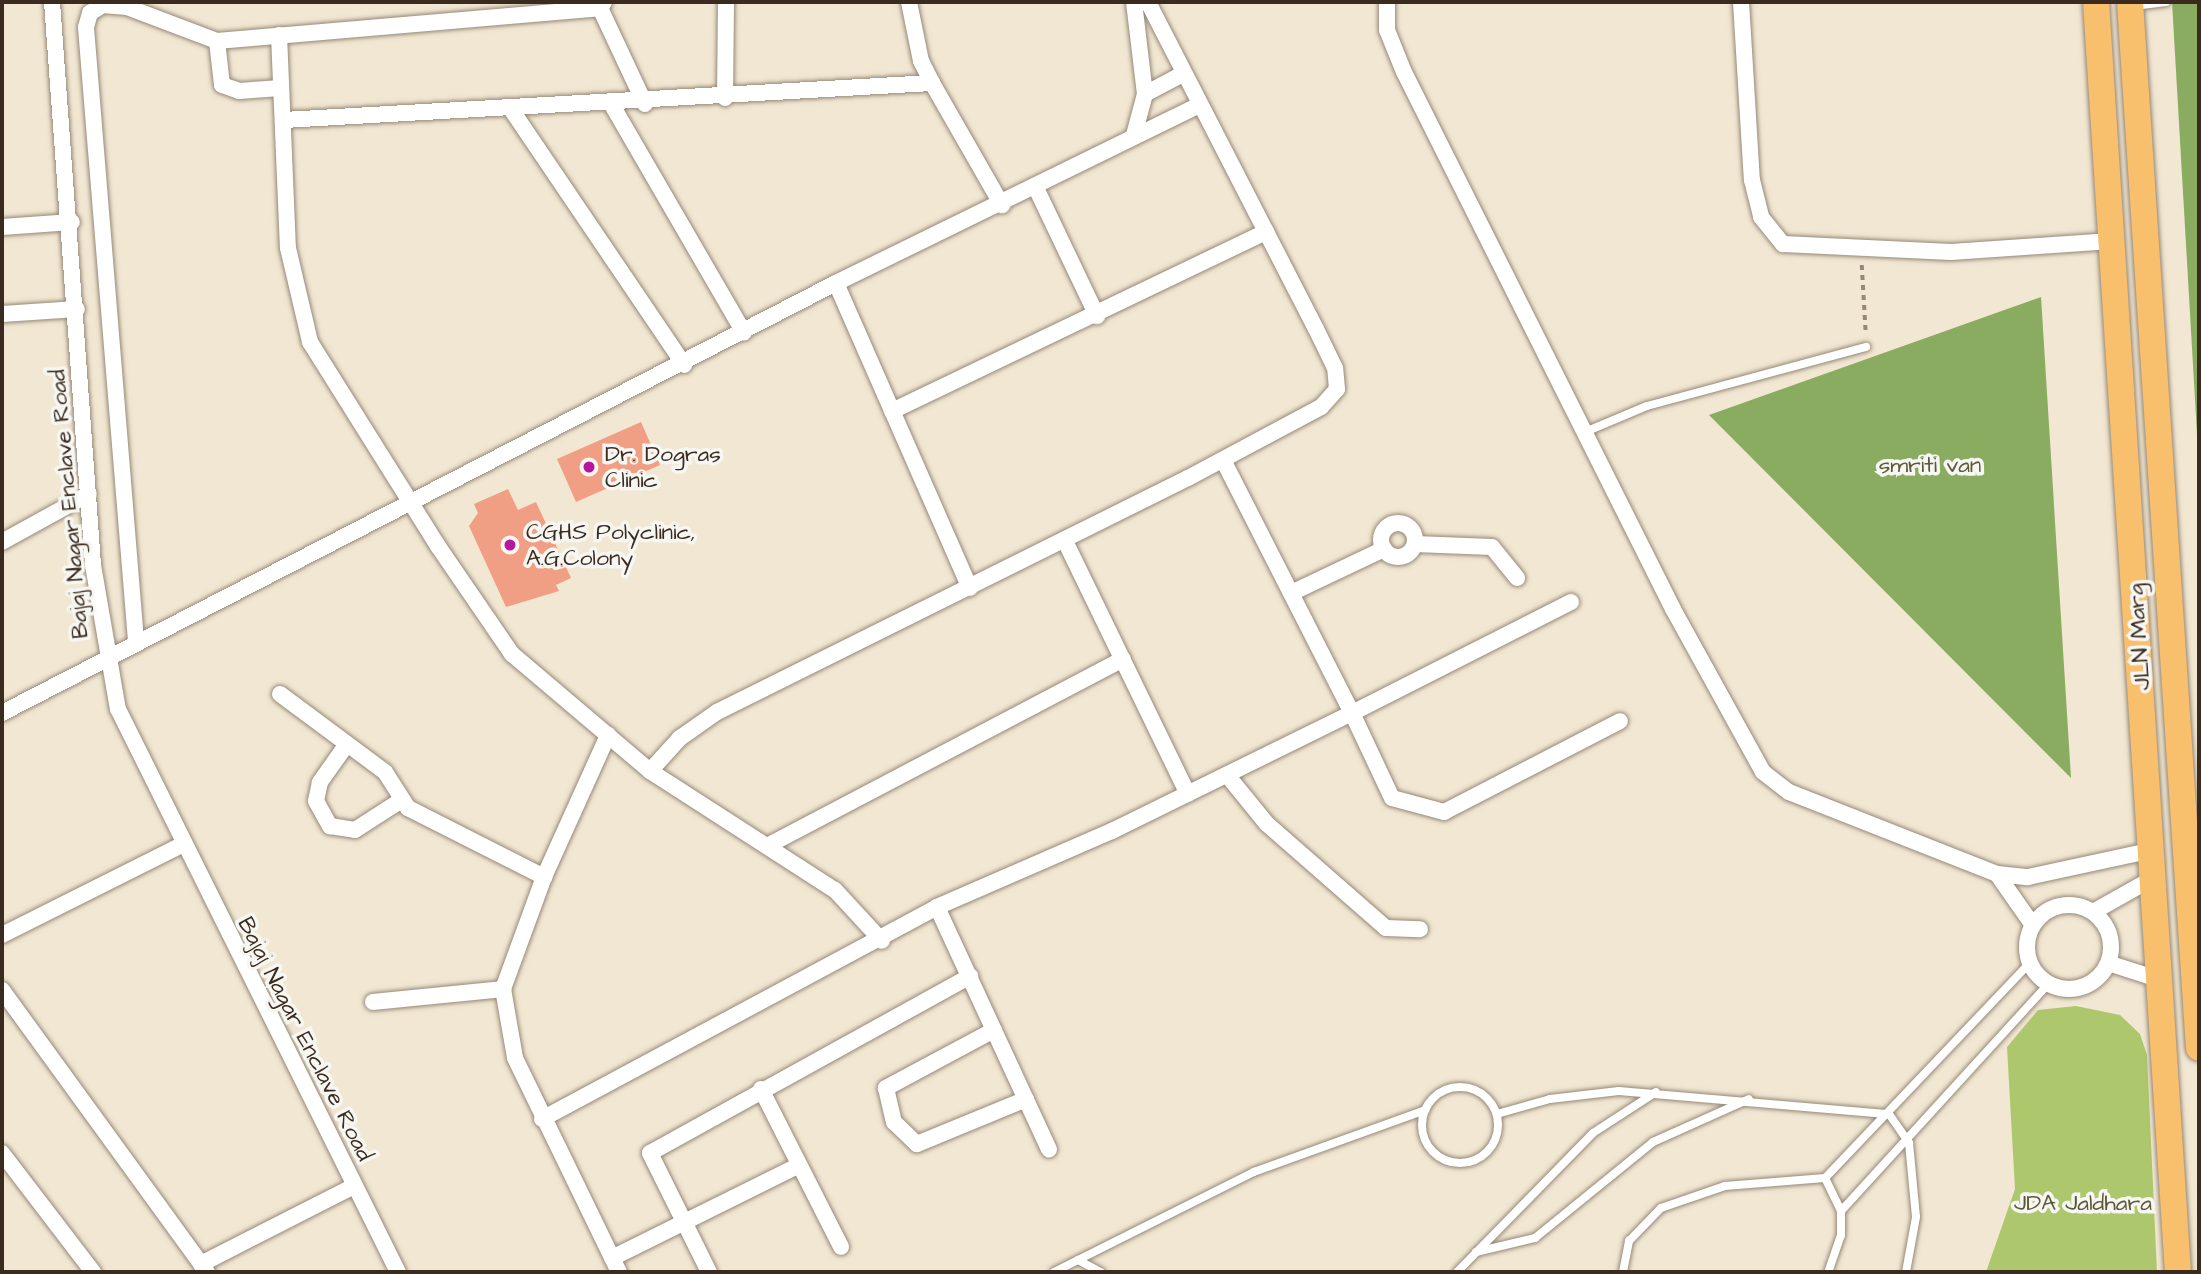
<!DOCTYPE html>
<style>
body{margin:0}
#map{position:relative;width:2201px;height:1274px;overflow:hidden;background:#f1e7d2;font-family:"Architects Daughter",sans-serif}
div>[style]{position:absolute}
.green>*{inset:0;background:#adc76d}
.forest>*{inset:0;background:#8aac60}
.building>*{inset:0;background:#f09f84}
.path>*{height:3.5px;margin-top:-1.75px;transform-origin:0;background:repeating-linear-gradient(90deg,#968878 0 5px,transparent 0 10px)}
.roads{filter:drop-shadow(0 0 2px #968878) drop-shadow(0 0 2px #968878)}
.service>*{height:8px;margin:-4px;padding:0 4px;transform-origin:4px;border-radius:4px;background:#fff}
.service>.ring{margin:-4px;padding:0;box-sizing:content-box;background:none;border:8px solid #fff;border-radius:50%}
.minor>*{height:16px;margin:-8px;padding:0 8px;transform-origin:8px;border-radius:8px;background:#fff}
.minor>.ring{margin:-8px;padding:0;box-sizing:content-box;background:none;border:16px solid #fff;border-radius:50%}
.primary>*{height:26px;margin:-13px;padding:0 13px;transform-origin:13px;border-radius:13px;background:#f8bf6c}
.dots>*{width:19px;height:19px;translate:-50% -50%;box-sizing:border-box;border:4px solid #f6f6f2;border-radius:50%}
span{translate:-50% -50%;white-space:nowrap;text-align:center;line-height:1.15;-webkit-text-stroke:7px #f6f6f2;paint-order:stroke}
.poi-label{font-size:23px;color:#3b2a1e}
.left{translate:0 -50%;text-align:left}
.park-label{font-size:23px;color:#5d5936}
.street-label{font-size:23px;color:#3b2a1e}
.frame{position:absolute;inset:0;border:4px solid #3b2a1e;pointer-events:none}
</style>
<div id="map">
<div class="green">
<div style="clip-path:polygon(2076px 1006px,2120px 1015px,2140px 1034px,2147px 1055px,2157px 1272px,1986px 1272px,2015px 1189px,2007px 1047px,2038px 1010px)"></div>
</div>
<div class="forest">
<div style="clip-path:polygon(2172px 2px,2199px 2px,2199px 469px)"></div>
<div style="clip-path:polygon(2041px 297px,2071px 778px,1709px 415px)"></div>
</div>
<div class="building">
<div style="clip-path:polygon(641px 422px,660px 465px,576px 502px,557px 459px)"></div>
<div style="clip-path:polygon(508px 489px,518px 510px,536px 502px,571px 578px,556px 585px,559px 591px,506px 607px,469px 526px,478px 513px,474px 504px)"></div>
</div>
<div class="path">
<div style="left:1862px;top:265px;width:69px;rotate:86.7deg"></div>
</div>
<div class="roads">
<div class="service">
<div style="left:2134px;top:6px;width:32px;rotate:-7deg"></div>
<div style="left:1585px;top:432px;width:67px;rotate:-22.8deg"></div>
<div style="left:1647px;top:406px;width:227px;rotate:-15.1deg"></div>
<div class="ring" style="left:1422px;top:1087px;width:68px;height:68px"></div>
<div style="left:1497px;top:1114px;width:55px;rotate:-15.8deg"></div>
<div style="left:1550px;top:1099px;width:69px;rotate:-6.6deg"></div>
<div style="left:1619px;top:1091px;width:271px;rotate:4.9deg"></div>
<div style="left:1889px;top:1114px;width:35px;rotate:55deg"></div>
<div style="left:1909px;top:1143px;width:74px;rotate:84.6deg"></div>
<div style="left:1916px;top:1217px;width:56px;rotate:100.3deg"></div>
<div style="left:1825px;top:1178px;width:37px;rotate:64deg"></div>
<div style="left:1841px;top:1211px;width:24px;rotate:90deg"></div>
<div style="left:1841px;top:1235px;width:39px;rotate:109deg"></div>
<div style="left:1841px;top:1211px;width:307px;rotate:-47.6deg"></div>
<div style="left:1476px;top:1252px;width:61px;rotate:-13.3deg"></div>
<div style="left:1535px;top:1238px;width:152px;rotate:-39.1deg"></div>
<div style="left:1653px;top:1142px;width:105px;rotate:-24.1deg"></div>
<div style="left:1078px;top:1260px;width:26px;rotate:28deg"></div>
<div style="left:1054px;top:1272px;width:224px;rotate:-26.6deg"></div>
<div style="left:1254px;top:1172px;width:182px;rotate:-19.9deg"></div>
<div style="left:1457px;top:1272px;width:194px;rotate:-45.6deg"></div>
<div style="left:1593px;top:1133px;width:75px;rotate:-33.1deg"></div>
<div style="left:1623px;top:1272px;width:32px;rotate:-79deg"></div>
<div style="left:1629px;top:1241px;width:46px;rotate:-45.9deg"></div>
<div style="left:1661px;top:1208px;width:68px;rotate:-19deg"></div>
<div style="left:1725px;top:1186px;width:100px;rotate:-4.6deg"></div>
<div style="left:1825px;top:1178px;width:296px;rotate:-46.4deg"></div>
</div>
<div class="minor">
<div style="left:52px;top:2px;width:564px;rotate:85.83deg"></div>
<div style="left:93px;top:565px;width:146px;rotate:80.2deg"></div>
<div style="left:118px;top:709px;width:629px;rotate:63.56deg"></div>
<div style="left:909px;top:2px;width:60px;rotate:78.5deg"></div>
<div style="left:921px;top:61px;width:25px;rotate:63deg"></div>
<div style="left:1134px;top:2px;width:93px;rotate:83.2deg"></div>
<div style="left:1145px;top:94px;width:42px;rotate:105deg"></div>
<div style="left:1387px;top:2px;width:28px;rotate:90deg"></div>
<div style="left:1387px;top:30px;width:45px;rotate:68deg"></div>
<div style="left:1404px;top:72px;width:601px;rotate:63.39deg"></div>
<div style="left:1673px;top:609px;width:186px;rotate:61.1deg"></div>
<div style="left:1763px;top:772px;width:33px;rotate:38deg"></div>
<div style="left:1789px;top:792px;width:224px;rotate:21.5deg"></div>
<div style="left:1997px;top:874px;width:31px;rotate:6deg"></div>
<div style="left:2028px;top:877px;width:128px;rotate:-12.2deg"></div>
<div style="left:1741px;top:2px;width:178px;rotate:86.5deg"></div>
<div style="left:1752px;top:180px;width:38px;rotate:76deg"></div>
<div style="left:1761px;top:217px;width:35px;rotate:51deg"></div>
<div style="left:1783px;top:244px;width:168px;rotate:2.7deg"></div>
<div style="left:1951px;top:252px;width:161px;rotate:-3.9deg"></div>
<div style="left:600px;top:8px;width:106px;rotate:64.9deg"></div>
<div style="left:279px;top:35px;width:213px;rotate:87.6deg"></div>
<div style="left:288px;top:248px;width:97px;rotate:76.8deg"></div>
<div style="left:310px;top:342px;width:241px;rotate:57.9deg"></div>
<div style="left:438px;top:546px;width:131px;rotate:55.6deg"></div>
<div style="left:512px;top:654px;width:181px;rotate:40.3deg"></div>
<div style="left:650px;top:771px;width:220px;rotate:32.8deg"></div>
<div style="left:835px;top:890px;width:69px;rotate:47.3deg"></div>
<div style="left:217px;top:41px;width:44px;rotate:83.5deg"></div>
<div style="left:222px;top:85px;width:18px;rotate:19deg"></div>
<div style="left:239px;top:91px;width:41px;rotate:-4.2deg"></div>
<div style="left:1145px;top:94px;width:43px;rotate:-27.8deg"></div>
<div style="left:725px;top:98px;width:96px;rotate:-89.4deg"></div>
<div style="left:612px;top:105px;width:263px;rotate:59.9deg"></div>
<div style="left:511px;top:109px;width:309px;rotate:55.9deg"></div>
<div style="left:284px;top:120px;width:649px;rotate:-3.27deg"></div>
<div style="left:932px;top:83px;width:141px;rotate:60.2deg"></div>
<div style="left:1036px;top:188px;width:142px;rotate:64.5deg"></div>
<div style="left:2px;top:227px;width:70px;rotate:-4.1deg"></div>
<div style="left:836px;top:283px;width:333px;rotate:66.3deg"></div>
<div style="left:2px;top:314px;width:75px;rotate:-3.8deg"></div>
<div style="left:892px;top:411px;width:415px;rotate:-25.6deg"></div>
<div class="ring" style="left:1381px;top:523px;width:18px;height:18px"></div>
<div style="left:1065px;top:541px;width:281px;rotate:64.1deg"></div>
<div style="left:2px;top:542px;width:99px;rotate:-28.9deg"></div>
<div style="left:1415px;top:544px;width:77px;rotate:2.2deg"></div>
<div style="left:1492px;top:547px;width:40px;rotate:51deg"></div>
<div style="left:1291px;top:593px;width:103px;rotate:-25.3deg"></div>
<div style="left:1571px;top:602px;width:246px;rotate:153.1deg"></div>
<div style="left:1352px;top:713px;width:94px;rotate:64.8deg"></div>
<div style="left:1392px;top:798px;width:54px;rotate:15.1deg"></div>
<div style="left:1444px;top:812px;width:198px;rotate:-27.3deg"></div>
<div style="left:136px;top:641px;width:616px;rotate:-94.66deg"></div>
<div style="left:86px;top:27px;width:15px;rotate:-74deg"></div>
<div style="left:90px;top:13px;width:15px;rotate:-32deg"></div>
<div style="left:103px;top:5px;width:24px;rotate:5deg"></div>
<div style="left:127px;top:7px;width:96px;rotate:20.7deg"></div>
<div style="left:217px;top:41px;width:384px;rotate:-4.9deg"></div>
<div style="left:600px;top:8px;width:7px;rotate:-56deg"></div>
<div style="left:280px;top:694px;width:131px;rotate:36.6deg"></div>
<div style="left:385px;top:772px;width:43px;rotate:57.4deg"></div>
<div style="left:408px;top:808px;width:153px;rotate:26.9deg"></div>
<div style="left:2px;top:713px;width:938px;rotate:-27.28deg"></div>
<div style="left:836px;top:283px;width:404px;rotate:-26.1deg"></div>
<div style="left:347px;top:744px;width:47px;rotate:125.4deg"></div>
<div style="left:320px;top:782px;width:19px;rotate:102deg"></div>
<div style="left:316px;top:801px;width:29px;rotate:61deg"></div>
<div style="left:330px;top:826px;width:25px;rotate:9deg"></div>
<div style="left:355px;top:830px;width:54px;rotate:-32.8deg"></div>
<div style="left:650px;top:771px;width:45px;rotate:-47.7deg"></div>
<div style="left:680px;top:738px;width:45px;rotate:-35.1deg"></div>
<div style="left:717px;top:712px;width:526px;rotate:-26.42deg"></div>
<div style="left:1188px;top:478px;width:151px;rotate:-28.1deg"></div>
<div style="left:1321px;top:407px;width:24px;rotate:-48deg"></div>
<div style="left:1337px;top:389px;width:21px;rotate:-95deg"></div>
<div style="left:1335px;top:368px;width:43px;rotate:-116deg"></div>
<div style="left:1316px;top:329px;width:368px;rotate:-117.2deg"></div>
<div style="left:1227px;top:775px;width:63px;rotate:50.8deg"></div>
<div style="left:1267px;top:824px;width:158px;rotate:41.2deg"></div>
<div style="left:1386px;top:928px;width:34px;rotate:2deg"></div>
<div style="left:767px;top:846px;width:402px;rotate:-27.7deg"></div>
<div style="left:1997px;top:874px;width:61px;rotate:55deg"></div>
<div class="ring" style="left:2027px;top:905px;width:68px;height:68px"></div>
<div style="left:937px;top:907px;width:267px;rotate:65.2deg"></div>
<div style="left:2093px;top:912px;width:71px;rotate:-29.4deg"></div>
<div style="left:2px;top:935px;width:201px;rotate:-26.6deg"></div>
<div style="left:2108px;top:963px;width:56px;rotate:17.8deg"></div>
<div style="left:503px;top:989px;width:70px;rotate:80.1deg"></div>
<div style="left:515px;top:1058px;width:238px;rotate:64.1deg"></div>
<div style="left:2px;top:990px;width:349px;rotate:54deg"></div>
<div style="left:373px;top:1002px;width:131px;rotate:-5.7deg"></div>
<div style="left:503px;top:989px;width:119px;rotate:-69.9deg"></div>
<div style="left:544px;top:877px;width:156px;rotate:-65.7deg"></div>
<div style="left:994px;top:1030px;width:123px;rotate:151.8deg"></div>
<div style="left:886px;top:1088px;width:35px;rotate:77deg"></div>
<div style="left:894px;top:1122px;width:32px;rotate:44deg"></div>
<div style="left:917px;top:1144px;width:118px;rotate:-22.4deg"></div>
<div style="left:761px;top:1089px;width:177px;rotate:63.1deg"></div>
<div style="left:542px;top:1119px;width:448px;rotate:-28.2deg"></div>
<div style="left:937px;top:907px;width:191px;rotate:-23.5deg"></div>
<div style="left:1112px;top:831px;width:267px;rotate:-26.2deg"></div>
<div style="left:1352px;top:713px;width:284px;rotate:-117deg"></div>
<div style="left:2px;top:1153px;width:150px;rotate:52.6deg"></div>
<div style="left:612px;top:1258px;width:209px;rotate:-26.4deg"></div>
<div style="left:201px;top:1264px;width:172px;rotate:-27deg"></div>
<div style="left:709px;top:1272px;width:133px;rotate:-116.4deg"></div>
<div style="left:650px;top:1153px;width:366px;rotate:-28.9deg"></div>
</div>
<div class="primary">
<div style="left:2096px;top:2px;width:1273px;rotate:86.31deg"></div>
<div style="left:2130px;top:2px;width:1048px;rotate:86.23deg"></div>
</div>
</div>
<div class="dots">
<div style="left:589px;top:467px;background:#b5179e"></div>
<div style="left:510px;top:545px;background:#b5179e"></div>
</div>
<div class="poi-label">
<span class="left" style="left:605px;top:467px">Dr. Dogras<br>Clinic</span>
<span class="left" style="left:526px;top:545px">CGHS Polyclinic,<br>A.G.Colony</span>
</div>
<div class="park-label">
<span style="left:1930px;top:465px">smriti van</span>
<span style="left:2083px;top:1203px">JDA Jaldhara</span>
</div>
<div class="street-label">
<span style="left:69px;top:504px;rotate:-95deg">Bajaj Nagar Enclave Road</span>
<span style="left:2139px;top:637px;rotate:-94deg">JLN Marg</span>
<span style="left:305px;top:1039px;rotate:63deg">Bajaj Nagar Enclave Road</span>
</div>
<div class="frame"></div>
</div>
